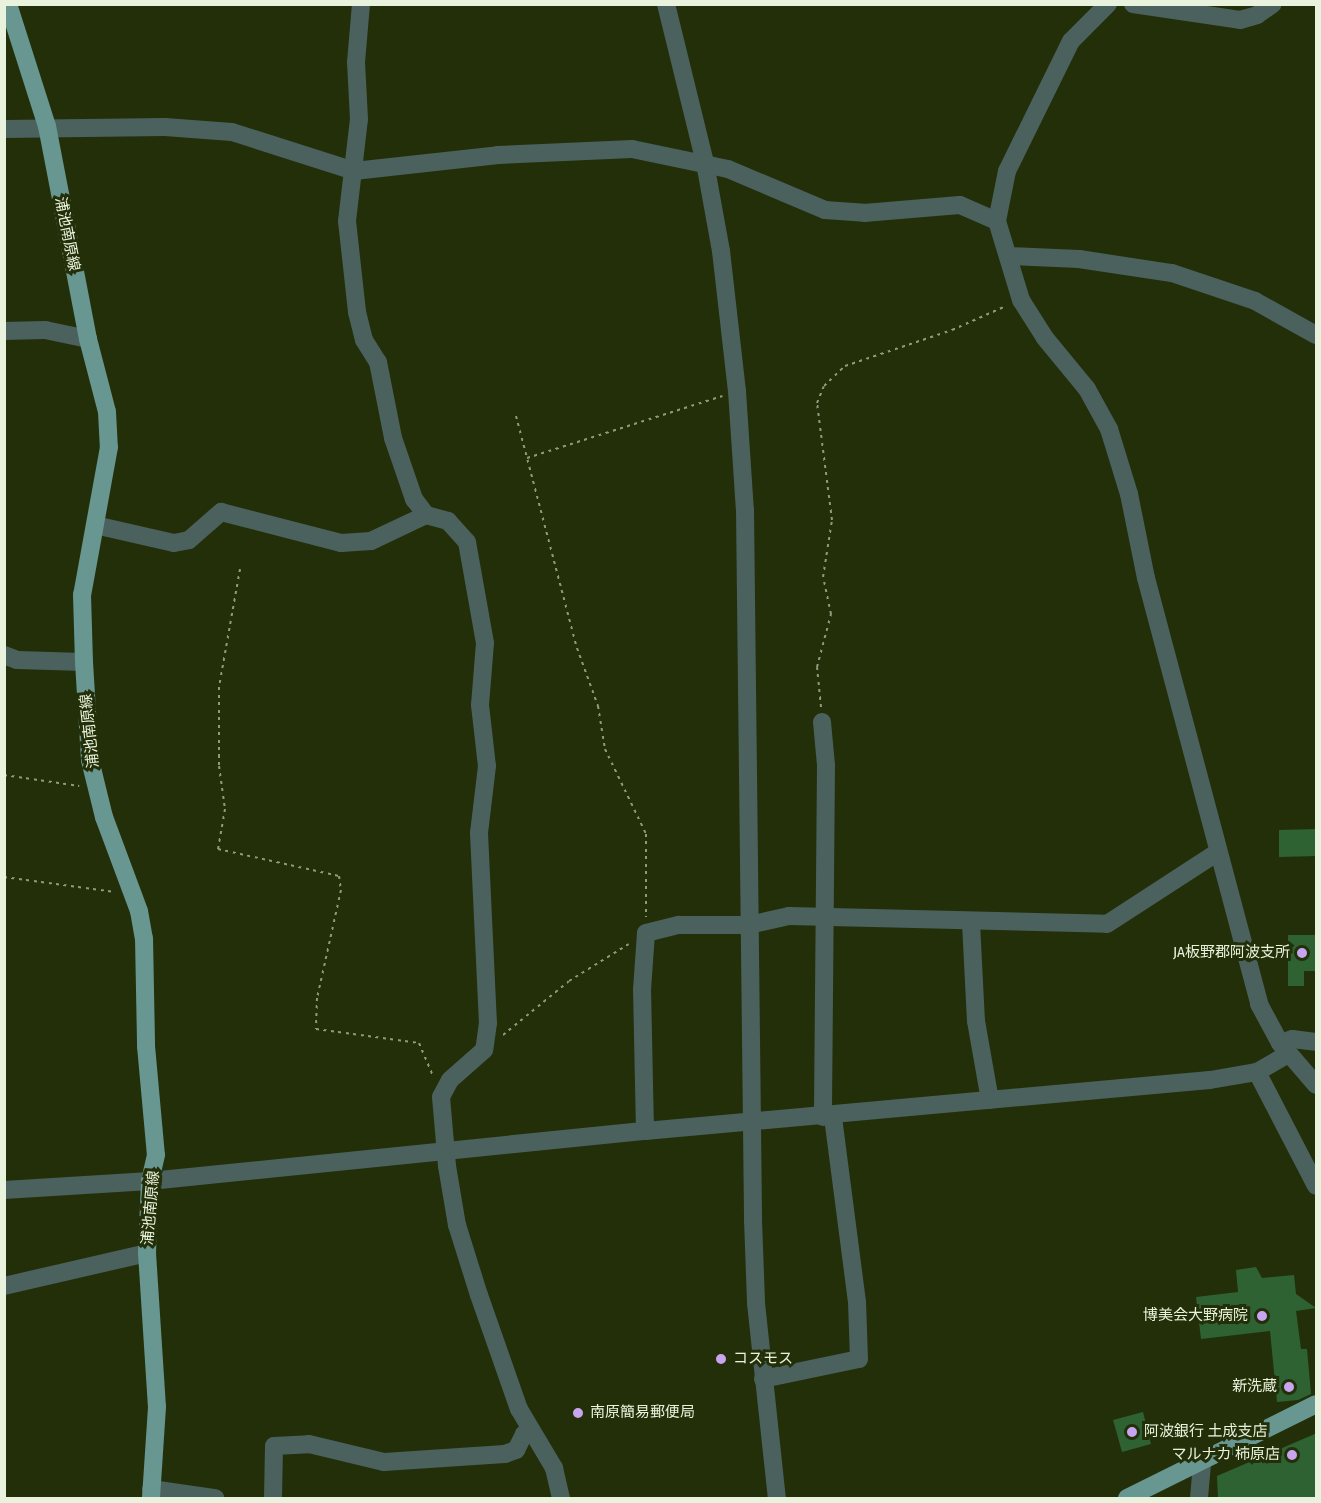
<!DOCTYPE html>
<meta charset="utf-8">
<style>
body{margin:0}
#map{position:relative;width:1321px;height:1503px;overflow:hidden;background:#232f09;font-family:"Fira Sans Condensed","Noto Sans JP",sans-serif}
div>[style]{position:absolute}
.building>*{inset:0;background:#2e6232}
.path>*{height:2px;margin-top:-1px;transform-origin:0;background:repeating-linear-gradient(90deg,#8f9a7d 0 3px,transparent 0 7.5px)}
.minor>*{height:18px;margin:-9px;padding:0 9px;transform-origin:9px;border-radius:9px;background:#4a615e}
.major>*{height:18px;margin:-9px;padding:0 9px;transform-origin:9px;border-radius:9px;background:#679790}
.dots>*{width:16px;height:16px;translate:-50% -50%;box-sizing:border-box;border:3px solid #232f09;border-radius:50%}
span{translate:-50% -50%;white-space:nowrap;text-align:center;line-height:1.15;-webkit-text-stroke:6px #232f09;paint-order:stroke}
.street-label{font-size:15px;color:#e9f2dc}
.poi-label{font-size:15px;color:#e9f2dc}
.right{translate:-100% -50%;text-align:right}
.left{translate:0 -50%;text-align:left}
.frame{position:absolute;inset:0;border:6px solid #e9f2dc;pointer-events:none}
</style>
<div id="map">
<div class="building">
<div style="clip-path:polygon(1317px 829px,1317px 856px,1279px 857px,1279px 830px)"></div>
<div style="clip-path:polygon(1288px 935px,1317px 935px,1317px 971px,1304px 971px,1304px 986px,1288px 986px)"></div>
<div style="clip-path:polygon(1256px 1267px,1262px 1278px,1294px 1275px,1296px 1294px,1316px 1308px,1296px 1311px,1301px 1349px,1307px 1349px,1311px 1394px,1298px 1400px,1277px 1402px,1270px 1331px,1201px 1339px,1196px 1297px,1238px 1292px,1236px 1270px)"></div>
<div style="clip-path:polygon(1143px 1412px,1151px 1444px,1122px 1452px,1113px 1420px)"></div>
<div style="clip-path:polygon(1317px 1433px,1317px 1498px,1218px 1498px,1217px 1476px)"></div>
</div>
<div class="path">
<div style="left:516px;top:416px;width:240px;rotate:75.3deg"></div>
<div style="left:577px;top:648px;width:62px;rotate:70.1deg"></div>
<div style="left:598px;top:706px;width:44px;rotate:80.8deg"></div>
<div style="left:605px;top:749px;width:94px;rotate:64.2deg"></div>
<div style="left:646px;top:834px;width:83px;rotate:90deg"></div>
<div style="left:527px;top:458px;width:205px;rotate:-17.6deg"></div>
<div style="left:240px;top:569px;width:120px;rotate:100.1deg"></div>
<div style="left:219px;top:687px;width:79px;rotate:90deg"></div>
<div style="left:219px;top:766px;width:43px;rotate:82.1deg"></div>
<div style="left:225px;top:809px;width:41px;rotate:99.9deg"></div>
<div style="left:218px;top:849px;width:124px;rotate:12.6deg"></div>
<div style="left:339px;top:876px;width:14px;rotate:82deg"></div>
<div style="left:341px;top:890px;width:111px;rotate:102.5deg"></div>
<div style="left:317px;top:998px;width:31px;rotate:92deg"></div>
<div style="left:316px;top:1029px;width:104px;rotate:7.7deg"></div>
<div style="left:419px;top:1043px;width:36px;rotate:67deg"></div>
<div style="left:821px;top:707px;width:40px;rotate:-95.7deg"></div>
<div style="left:817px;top:667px;width:55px;rotate:-75.2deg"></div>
<div style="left:831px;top:614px;width:38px;rotate:-102deg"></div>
<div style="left:823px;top:577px;width:58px;rotate:-81deg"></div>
<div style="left:832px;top:520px;width:118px;rotate:-97.3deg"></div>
<div style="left:817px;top:403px;width:18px;rotate:-68deg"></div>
<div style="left:824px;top:386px;width:29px;rotate:-44deg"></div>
<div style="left:845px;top:366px;width:113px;rotate:-18.6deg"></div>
<div style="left:952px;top:330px;width:59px;rotate:-24deg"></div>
<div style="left:4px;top:775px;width:76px;rotate:8.3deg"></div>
<div style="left:4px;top:877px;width:112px;rotate:7.7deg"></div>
<div style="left:503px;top:1035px;width:85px;rotate:-39.3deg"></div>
<div style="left:569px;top:981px;width:70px;rotate:-31.7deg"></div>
</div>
<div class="minor">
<div style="left:361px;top:4px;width:58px;rotate:94.9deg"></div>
<div style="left:356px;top:62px;width:57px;rotate:87deg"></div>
<div style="left:359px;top:119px;width:103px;rotate:96.7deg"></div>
<div style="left:347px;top:221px;width:92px;rotate:83.7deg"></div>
<div style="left:357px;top:312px;width:29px;rotate:76deg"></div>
<div style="left:364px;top:340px;width:26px;rotate:58deg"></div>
<div style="left:378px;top:362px;width:77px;rotate:78.8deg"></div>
<div style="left:393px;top:438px;width:65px;rotate:71deg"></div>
<div style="left:414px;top:499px;width:20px;rotate:53deg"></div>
<div style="left:426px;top:515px;width:23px;rotate:15deg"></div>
<div style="left:448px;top:521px;width:28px;rotate:48deg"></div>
<div style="left:467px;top:542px;width:103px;rotate:79.9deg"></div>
<div style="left:485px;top:643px;width:62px;rotate:94.6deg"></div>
<div style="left:480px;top:705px;width:61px;rotate:83.5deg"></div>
<div style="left:487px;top:766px;width:67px;rotate:96.8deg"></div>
<div style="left:479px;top:833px;width:190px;rotate:87.3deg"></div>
<div style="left:488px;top:1023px;width:27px;rotate:98deg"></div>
<div style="left:484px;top:1050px;width:45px;rotate:138.6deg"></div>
<div style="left:450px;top:1080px;width:19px;rotate:118deg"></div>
<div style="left:441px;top:1097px;width:69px;rotate:85deg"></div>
<div style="left:447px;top:1166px;width:60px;rotate:80.4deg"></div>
<div style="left:457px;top:1225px;width:73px;rotate:72.6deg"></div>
<div style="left:479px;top:1295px;width:121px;rotate:70.7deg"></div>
<div style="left:519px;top:1409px;width:69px;rotate:59.3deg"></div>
<div style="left:554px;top:1468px;width:31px;rotate:77deg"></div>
<div style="left:666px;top:4px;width:164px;rotate:76.2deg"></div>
<div style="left:705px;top:163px;width:89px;rotate:79.7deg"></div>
<div style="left:721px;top:251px;width:141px;rotate:83.5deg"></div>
<div style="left:737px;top:391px;width:119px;rotate:86.2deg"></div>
<div style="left:745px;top:510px;width:710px;rotate:89.35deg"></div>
<div style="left:753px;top:1220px;width:83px;rotate:87.9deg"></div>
<div style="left:756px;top:1303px;width:196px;rotate:83.9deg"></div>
<div style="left:1108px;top:4px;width:52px;rotate:135deg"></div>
<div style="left:1071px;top:41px;width:145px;rotate:116.2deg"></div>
<div style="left:1007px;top:171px;width:51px;rotate:101.3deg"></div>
<div style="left:997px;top:221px;width:83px;rotate:73.1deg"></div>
<div style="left:1021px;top:300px;width:45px;rotate:57.7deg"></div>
<div style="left:1045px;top:338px;width:66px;rotate:50.5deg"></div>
<div style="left:1087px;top:389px;width:46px;rotate:61.2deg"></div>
<div style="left:1109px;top:429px;width:68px;rotate:72.9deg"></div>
<div style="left:1129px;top:494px;width:86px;rotate:78.6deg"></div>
<div style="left:1146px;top:578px;width:441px;rotate:75.1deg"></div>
<div style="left:1259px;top:1004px;width:44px;rotate:61.7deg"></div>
<div style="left:1280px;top:1043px;width:55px;rotate:49.4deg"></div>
<div style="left:1133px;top:4px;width:108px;rotate:8.5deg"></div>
<div style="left:1240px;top:20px;width:18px;rotate:-16deg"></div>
<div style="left:1257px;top:15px;width:19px;rotate:-35deg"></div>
<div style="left:4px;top:129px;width:161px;rotate:-0.7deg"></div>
<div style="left:165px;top:127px;width:67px;rotate:4.3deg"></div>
<div style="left:232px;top:132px;width:128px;rotate:17.7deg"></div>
<div style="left:354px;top:171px;width:145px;rotate:-6.3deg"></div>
<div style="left:498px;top:155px;width:134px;rotate:-2.6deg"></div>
<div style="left:632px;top:149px;width:98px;rotate:11.8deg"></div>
<div style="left:728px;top:169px;width:105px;rotate:22.9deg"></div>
<div style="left:825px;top:210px;width:39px;rotate:4deg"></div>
<div style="left:864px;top:213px;width:96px;rotate:-4.8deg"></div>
<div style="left:960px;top:205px;width:40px;rotate:23.4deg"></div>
<div style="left:1009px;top:256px;width:70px;rotate:2.5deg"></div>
<div style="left:1079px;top:259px;width:94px;rotate:8.6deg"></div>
<div style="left:1172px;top:273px;width:88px;rotate:18.6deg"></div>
<div style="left:1255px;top:301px;width:70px;rotate:29.1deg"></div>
<div style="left:4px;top:331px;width:41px;rotate:-1.4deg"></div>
<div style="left:45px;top:330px;width:44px;rotate:11.8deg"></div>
<div style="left:95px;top:525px;width:81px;rotate:12.8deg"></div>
<div style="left:174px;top:543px;width:15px;rotate:-11deg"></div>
<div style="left:189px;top:540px;width:43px;rotate:-41.2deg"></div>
<div style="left:221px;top:512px;width:124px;rotate:14.5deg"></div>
<div style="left:341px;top:543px;width:30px;rotate:-4deg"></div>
<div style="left:371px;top:541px;width:61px;rotate:-25.3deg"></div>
<div style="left:4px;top:655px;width:14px;rotate:21deg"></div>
<div style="left:17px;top:660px;width:67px;rotate:1.7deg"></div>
<div style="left:822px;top:722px;width:43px;rotate:84.7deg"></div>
<div style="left:826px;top:765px;width:352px;rotate:90.5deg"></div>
<div style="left:971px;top:923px;width:98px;rotate:87.1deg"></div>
<div style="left:976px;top:1021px;width:80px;rotate:80deg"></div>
<div style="left:1280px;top:1043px;width:13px;rotate:-18deg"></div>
<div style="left:1292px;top:1039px;width:24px;rotate:7deg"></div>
<div style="left:1257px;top:1072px;width:128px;rotate:62.6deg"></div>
<div style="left:645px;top:1131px;width:141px;rotate:-91.2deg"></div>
<div style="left:642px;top:990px;width:57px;rotate:-86deg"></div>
<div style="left:646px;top:933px;width:34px;rotate:-14deg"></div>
<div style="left:679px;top:925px;width:70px"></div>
<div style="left:749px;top:925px;width:41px;rotate:-12.7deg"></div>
<div style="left:789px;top:916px;width:318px;rotate:1.4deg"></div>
<div style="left:1107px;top:924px;width:132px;rotate:-33deg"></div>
<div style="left:4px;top:1190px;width:146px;rotate:-3.5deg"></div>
<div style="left:150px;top:1181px;width:498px;rotate:-5.8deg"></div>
<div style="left:645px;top:1131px;width:567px;rotate:-5.16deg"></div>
<div style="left:1210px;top:1080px;width:48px;rotate:-9.7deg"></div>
<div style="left:1257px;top:1072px;width:36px;rotate:-30deg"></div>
<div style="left:4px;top:1286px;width:147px;rotate:-13deg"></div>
<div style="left:763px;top:1379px;width:98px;rotate:-11.8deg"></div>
<div style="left:859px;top:1359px;width:57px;rotate:-92deg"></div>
<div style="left:857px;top:1302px;width:188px;rotate:-97.4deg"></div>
<div style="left:151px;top:1489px;width:65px;rotate:8deg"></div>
<div style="left:273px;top:1498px;width:52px;rotate:-88.9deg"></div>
<div style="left:274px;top:1446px;width:35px;rotate:-3deg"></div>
<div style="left:309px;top:1444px;width:77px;rotate:13.5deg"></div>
<div style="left:384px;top:1462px;width:121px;rotate:-3.8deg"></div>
<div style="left:505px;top:1454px;width:12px;rotate:-20deg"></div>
<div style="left:516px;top:1450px;width:18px;rotate:-63deg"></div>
<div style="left:524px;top:1434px;width:8px;rotate:-30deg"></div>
<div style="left:1199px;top:1498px;width:34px;rotate:-85deg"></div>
</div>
<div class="major">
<div style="left:8px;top:4px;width:128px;rotate:72.3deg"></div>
<div style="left:47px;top:126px;width:217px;rotate:79.1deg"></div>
<div style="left:88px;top:339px;width:75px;rotate:75.4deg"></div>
<div style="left:107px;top:412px;width:35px;rotate:87deg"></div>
<div style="left:109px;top:447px;width:150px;rotate:100.3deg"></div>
<div style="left:82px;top:595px;width:67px;rotate:88.3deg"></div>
<div style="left:84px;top:662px;width:98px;rotate:86.5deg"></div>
<div style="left:90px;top:760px;width:59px;rotate:76.2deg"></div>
<div style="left:104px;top:817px;width:100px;rotate:69.6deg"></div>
<div style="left:139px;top:911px;width:27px;rotate:80deg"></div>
<div style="left:144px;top:938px;width:108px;rotate:88.9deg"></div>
<div style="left:146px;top:1046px;width:109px;rotate:84.8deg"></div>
<div style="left:156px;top:1155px;width:27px;rotate:103deg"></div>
<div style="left:150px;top:1181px;width:72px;rotate:92.4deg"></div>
<div style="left:147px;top:1253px;width:154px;rotate:86.3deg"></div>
<div style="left:157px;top:1407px;width:91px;rotate:93.8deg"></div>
<div style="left:1127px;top:1498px;width:211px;rotate:-26.4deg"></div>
</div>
<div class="dots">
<div style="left:1302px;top:953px;background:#c8a6ef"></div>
<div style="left:1262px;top:1316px;background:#c8a6ef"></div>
<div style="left:721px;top:1359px;background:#c8a6ef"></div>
<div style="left:1289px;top:1387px;background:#c8a6ef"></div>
<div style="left:578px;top:1413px;background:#c8a6ef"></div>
<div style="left:1132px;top:1432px;background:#c8a6ef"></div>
<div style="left:1292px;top:1455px;background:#c8a6ef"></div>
</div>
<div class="street-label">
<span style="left:67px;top:234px;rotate:79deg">浦池南原線</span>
<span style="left:90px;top:731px;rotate:-96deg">浦池南原線</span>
<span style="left:151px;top:1208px;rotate:-85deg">浦池南原線</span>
</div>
<div class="poi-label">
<span class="right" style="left:1290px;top:953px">JA板野郡阿波支所</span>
<span class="right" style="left:1248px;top:1316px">博美会大野病院</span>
<span class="left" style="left:733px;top:1359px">コスモス</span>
<span class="right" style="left:1277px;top:1387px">新洗蔵</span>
<span class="left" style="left:590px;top:1413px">南原簡易郵便局</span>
<span class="left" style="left:1144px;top:1432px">阿波銀行 土成支店</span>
<span class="right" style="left:1280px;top:1455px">マルナカ 柿原店</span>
</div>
<div class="frame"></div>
</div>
